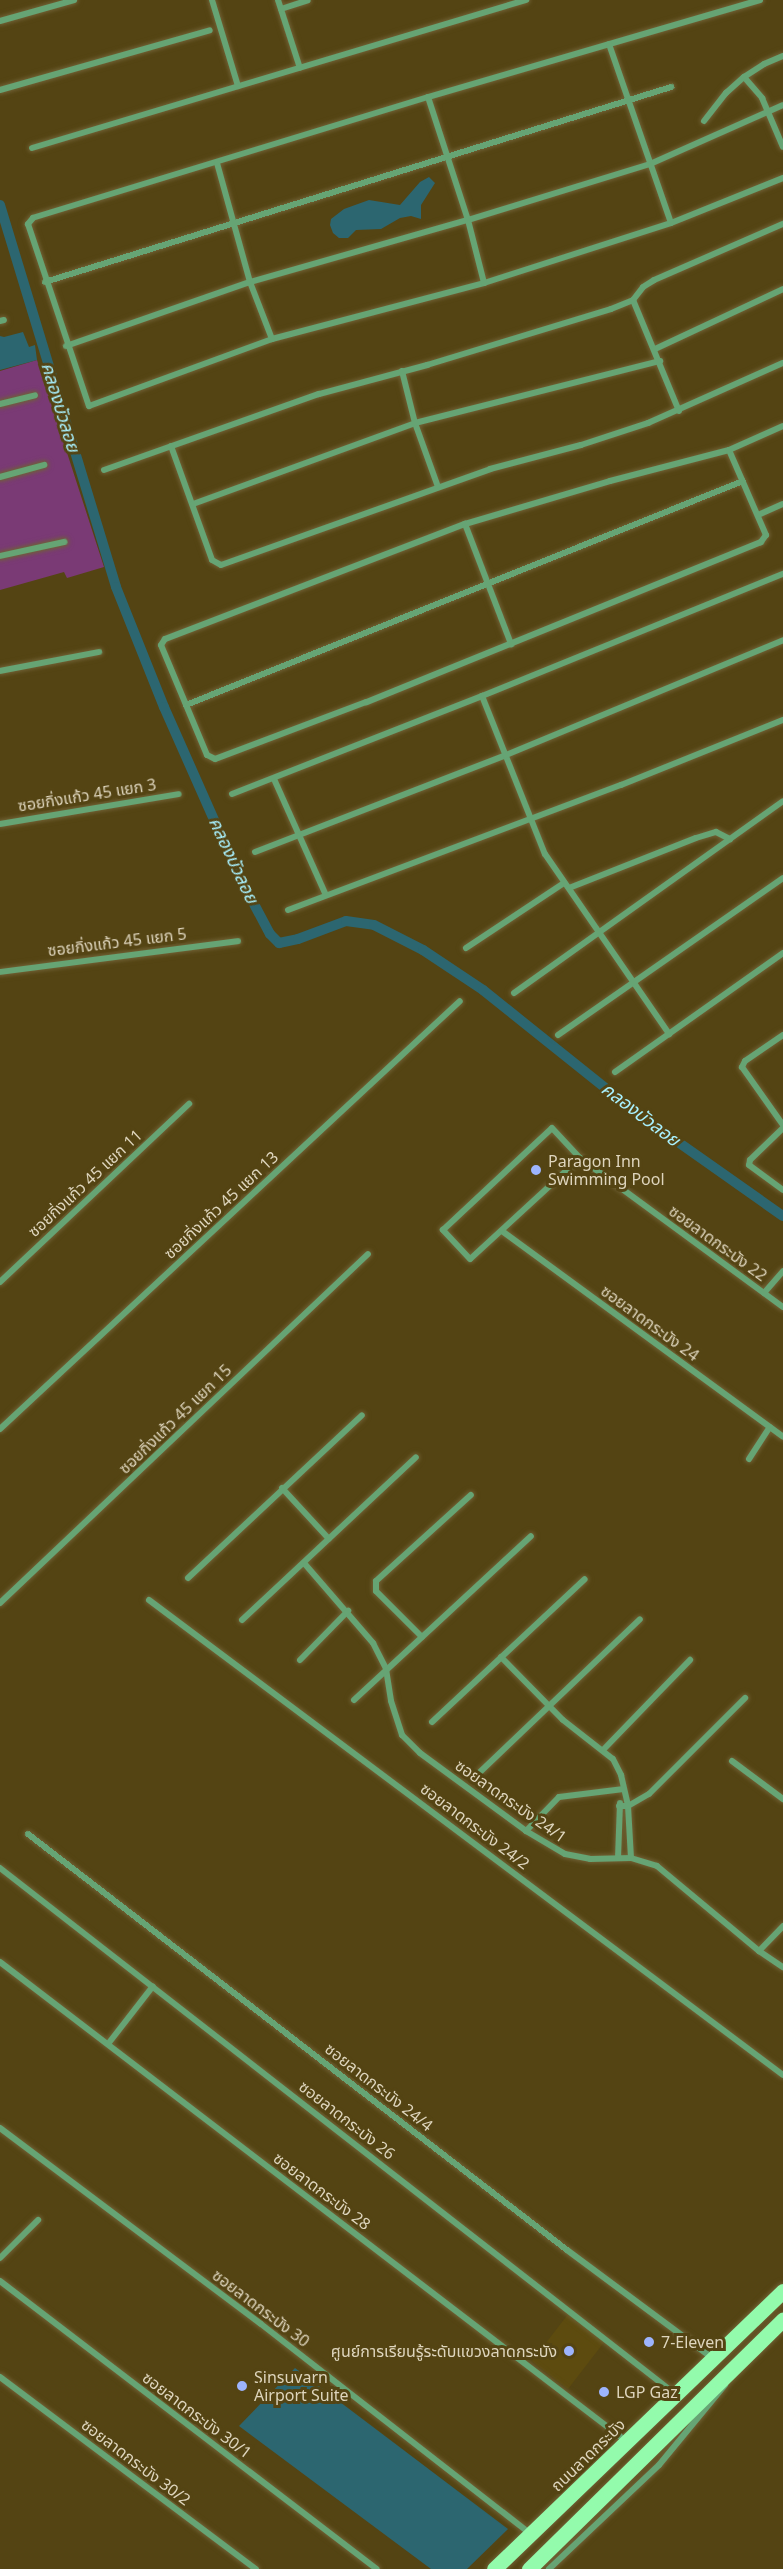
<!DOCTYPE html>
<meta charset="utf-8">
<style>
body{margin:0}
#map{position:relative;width:783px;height:2569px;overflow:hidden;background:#544413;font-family:"Noto Sans","Noto Sans Thai",sans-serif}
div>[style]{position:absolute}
.built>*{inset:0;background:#5d4b0f}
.green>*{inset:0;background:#7a3a75}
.water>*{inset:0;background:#2c6670}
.canal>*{height:10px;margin:-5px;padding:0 5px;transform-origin:5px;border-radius:5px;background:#2c6670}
.roads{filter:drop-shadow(0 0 2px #706135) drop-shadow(0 0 2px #706135)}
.street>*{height:6px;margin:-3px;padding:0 3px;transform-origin:3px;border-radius:3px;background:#66a474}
.primary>*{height:15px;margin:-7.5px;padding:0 7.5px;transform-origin:7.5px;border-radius:7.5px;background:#93fbac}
.dots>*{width:16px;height:16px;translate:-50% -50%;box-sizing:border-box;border:3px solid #544413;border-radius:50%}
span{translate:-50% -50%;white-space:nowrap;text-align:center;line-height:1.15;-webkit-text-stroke:6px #544413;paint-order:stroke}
.street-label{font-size:16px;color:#ded5bd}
.poi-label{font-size:16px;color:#ded5bd}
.left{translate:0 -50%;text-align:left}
.right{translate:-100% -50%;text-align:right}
.water-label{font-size:18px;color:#a9f1fe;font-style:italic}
</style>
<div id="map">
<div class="built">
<div style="clip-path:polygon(569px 2313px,605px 2341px,568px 2389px,532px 2361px)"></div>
</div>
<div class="green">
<div style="clip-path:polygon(37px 360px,104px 567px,67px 578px,64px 572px,0 590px,0 371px)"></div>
</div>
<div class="water">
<div style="clip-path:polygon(429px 177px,435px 183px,421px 205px,421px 219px,411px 216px,400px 218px,381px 229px,356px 230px,348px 238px,339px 238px,333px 233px,330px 225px,331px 219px,344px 209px,369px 200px,400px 205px,420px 182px)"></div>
<div style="clip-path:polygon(23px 332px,29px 347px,35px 345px,37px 360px,0 370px,0 336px,4px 337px)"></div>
<div style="clip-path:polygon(295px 2368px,508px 2529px,467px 2569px,431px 2569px,239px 2426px)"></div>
</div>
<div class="canal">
<div style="left:0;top:205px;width:399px;rotate:73.1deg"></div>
<div style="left:116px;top:587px;width:129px;rotate:68.2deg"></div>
<div style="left:164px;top:707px;width:180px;rotate:66.1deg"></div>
<div style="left:237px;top:872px;width:70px;rotate:62deg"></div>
<div style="left:270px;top:934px;width:13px;rotate:45deg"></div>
<div style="left:279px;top:943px;width:19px;rotate:-12deg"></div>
<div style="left:298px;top:939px;width:51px;rotate:-20.6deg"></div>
<div style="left:346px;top:921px;width:28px;rotate:8deg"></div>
<div style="left:374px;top:925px;width:55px;rotate:27deg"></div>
<div style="left:423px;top:950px;width:72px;rotate:33.7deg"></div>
<div style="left:483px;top:990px;width:193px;rotate:38.7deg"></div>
<div style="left:634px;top:1111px;width:182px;rotate:35.2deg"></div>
</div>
<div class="roads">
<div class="street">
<div style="left:212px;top:0;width:90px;rotate:73.2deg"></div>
<div style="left:278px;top:0;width:71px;rotate:72.1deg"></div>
<div style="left:760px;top:0;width:346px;rotate:163.7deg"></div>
<div style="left:428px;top:97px;width:413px;rotate:163deg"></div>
<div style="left:33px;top:218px;width:8px;rotate:130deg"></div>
<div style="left:28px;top:224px;width:192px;rotate:71.5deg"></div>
<div style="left:89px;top:406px;width:195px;rotate:-20.1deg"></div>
<div style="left:272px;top:339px;width:219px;rotate:-14.8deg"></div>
<div style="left:484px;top:283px;width:196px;rotate:-17.8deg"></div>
<div style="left:671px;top:223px;width:121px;rotate:-21.9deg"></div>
<div style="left:281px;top:9px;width:28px;rotate:-18deg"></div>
<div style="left:0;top:21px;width:77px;rotate:-15.8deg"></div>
<div style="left:609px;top:44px;width:189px;rotate:70.9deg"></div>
<div style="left:744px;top:77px;width:28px;rotate:49deg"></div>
<div style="left:762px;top:98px;width:53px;rotate:66.8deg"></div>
<div style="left:0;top:90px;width:218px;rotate:-15.9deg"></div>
<div style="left:428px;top:97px;width:129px;rotate:72deg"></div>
<div style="left:468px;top:220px;width:65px;rotate:75.7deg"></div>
<div style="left:704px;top:121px;width:36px;rotate:-52deg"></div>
<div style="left:726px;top:93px;width:24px;rotate:-42deg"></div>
<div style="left:744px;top:77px;width:24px;rotate:-33deg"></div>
<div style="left:764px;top:64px;width:21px;rotate:-23deg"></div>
<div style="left:32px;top:148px;width:516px;rotate:-16.68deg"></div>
<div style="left:217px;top:163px;width:123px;rotate:74.5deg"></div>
<div style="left:250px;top:282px;width:61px;rotate:68.9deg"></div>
<div style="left:45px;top:282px;width:656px;rotate:-17.3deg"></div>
<div style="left:633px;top:300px;width:120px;rotate:67.5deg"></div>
<div style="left:0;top:321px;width:4px;rotate:-14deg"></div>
<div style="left:66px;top:346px;width:195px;rotate:-19.2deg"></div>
<div style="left:250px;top:282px;width:227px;rotate:-15.9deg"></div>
<div style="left:468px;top:220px;width:190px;rotate:-17.1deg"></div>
<div style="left:650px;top:164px;width:145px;rotate:-23.9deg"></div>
<div style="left:655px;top:349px;width:141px;rotate:-25.1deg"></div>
<div style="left:402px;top:371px;width:54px;rotate:76deg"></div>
<div style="left:415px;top:423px;width:68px;rotate:70.2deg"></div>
<div style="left:0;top:404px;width:36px;rotate:-14deg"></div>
<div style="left:171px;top:446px;width:121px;rotate:70.2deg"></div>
<div style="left:212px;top:560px;width:10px;rotate:29deg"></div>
<div style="left:221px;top:565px;width:286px;rotate:-19.6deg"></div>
<div style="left:490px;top:469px;width:94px;rotate:-14.8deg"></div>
<div style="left:581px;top:445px;width:71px;rotate:-18.2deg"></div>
<div style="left:648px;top:423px;width:148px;rotate:-24deg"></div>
<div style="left:729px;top:450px;width:93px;rotate:66.5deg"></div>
<div style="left:766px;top:535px;width:9px;rotate:126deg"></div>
<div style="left:761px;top:542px;width:426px;rotate:157.9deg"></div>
<div style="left:366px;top:702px;width:161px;rotate:159.3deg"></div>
<div style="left:215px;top:759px;width:9px;rotate:-153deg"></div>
<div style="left:207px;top:755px;width:119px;rotate:-112.7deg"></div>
<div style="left:161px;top:645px;width:7px;rotate:-56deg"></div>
<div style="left:165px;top:639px;width:321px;rotate:-21deg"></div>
<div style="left:465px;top:524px;width:151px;rotate:-16.5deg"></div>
<div style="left:610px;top:481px;width:123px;rotate:-14.6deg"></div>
<div style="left:729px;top:450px;width:59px;rotate:-24deg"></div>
<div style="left:104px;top:470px;width:228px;rotate:-19.5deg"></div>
<div style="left:319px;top:394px;width:112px;rotate:-15deg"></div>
<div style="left:427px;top:365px;width:192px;rotate:-16.9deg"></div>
<div style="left:611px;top:309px;width:24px;rotate:-22deg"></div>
<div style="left:633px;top:300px;width:16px;rotate:-52deg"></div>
<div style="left:643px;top:287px;width:13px;rotate:-32deg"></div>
<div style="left:654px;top:280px;width:141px;rotate:-23.5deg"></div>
<div style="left:0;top:477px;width:46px;rotate:-15.3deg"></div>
<div style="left:193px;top:504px;width:236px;rotate:-20deg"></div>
<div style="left:415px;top:423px;width:253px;rotate:-14.2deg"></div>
<div style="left:758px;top:515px;width:27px;rotate:-24deg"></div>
<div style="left:465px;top:524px;width:129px;rotate:69deg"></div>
<div style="left:0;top:556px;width:66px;rotate:-12.3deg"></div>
<div style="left:0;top:671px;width:101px;rotate:-10.9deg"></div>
<div style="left:482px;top:696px;width:170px;rotate:68.3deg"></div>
<div style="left:545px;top:854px;width:219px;rotate:55.4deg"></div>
<div style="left:186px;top:705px;width:600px;rotate:-21.91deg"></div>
<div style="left:274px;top:779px;width:127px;rotate:65.9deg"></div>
<div style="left:232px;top:794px;width:269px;rotate:-21.4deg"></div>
<div style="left:482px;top:696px;width:325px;rotate:-22.1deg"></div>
<div style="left:0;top:824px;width:181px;rotate:-9.5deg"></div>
<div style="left:255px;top:852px;width:269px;rotate:-21.1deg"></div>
<div style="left:506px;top:755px;width:300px;rotate:-22.5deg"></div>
<div style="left:569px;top:888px;width:136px;rotate:-21.5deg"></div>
<div style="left:696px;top:838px;width:21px;rotate:-17deg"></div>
<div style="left:716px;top:832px;width:16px;rotate:27deg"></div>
<div style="left:288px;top:910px;width:356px;rotate:-20.6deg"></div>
<div style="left:621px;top:785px;width:175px;rotate:-21.9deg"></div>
<div style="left:466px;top:948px;width:118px;rotate:-33.6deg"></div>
<div style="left:0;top:972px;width:240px;rotate:-7.4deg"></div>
<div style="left:514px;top:993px;width:330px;rotate:-35.5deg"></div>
<div style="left:558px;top:1035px;width:274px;rotate:-34.9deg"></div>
<div style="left:783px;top:1035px;width:46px;rotate:145.6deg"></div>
<div style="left:745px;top:1061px;width:7px;rotate:117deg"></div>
<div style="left:742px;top:1067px;width:71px;rotate:54.7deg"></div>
<div style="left:615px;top:1072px;width:206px;rotate:-35.3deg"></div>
<div style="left:783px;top:1128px;width:46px;rotate:135.9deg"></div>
<div style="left:750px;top:1160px;width:5px;rotate:101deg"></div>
<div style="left:749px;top:1165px;width:42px;rotate:36.3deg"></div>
<div style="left:580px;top:1158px;width:149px;rotate:137.4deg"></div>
<div style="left:470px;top:1259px;width:40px;rotate:-133deg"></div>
<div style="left:443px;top:1230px;width:149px;rotate:-43.1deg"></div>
<div style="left:552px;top:1128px;width:41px;rotate:47deg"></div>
<div style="left:580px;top:1158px;width:252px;rotate:36.3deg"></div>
<div style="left:502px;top:1231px;width:348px;rotate:36.2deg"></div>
<div style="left:0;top:1282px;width:260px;rotate:-43.3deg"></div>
<div style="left:764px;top:1293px;width:29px;rotate:-49deg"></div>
<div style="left:0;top:1429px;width:628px;rotate:-42.94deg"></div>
<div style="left:749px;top:1459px;width:38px;rotate:-57deg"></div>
<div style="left:282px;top:1488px;width:69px;rotate:47.3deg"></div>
<div style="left:304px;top:1563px;width:106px;rotate:49.2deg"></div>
<div style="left:373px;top:1643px;width:29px;rotate:63deg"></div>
<div style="left:386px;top:1669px;width:32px;rotate:81deg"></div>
<div style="left:391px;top:1701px;width:36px;rotate:72deg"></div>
<div style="left:402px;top:1735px;width:25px;rotate:45deg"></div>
<div style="left:420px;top:1753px;width:132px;rotate:36.3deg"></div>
<div style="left:526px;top:1831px;width:45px;rotate:30.5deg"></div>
<div style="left:565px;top:1854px;width:25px;rotate:11deg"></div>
<div style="left:590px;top:1859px;width:41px;rotate:-1.4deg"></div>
<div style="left:631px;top:1858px;width:27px;rotate:17deg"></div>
<div style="left:657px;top:1866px;width:133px;rotate:39.8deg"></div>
<div style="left:759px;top:1951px;width:29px;rotate:34deg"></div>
<div style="left:188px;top:1578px;width:238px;rotate:-43.1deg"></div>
<div style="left:149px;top:1600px;width:792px;rotate:36.84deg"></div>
<div style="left:0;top:1603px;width:507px;rotate:-43.48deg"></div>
<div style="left:242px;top:1620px;width:238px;rotate:-43.1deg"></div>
<div style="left:422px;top:1637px;width:65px;rotate:-135deg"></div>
<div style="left:376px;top:1591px;width:10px;rotate:-90deg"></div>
<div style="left:376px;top:1581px;width:128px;rotate:-42.2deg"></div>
<div style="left:501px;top:1657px;width:88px;rotate:45.5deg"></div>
<div style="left:563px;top:1720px;width:63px;rotate:38deg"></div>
<div style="left:613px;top:1759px;width:18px;rotate:63deg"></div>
<div style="left:621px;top:1775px;width:32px;rotate:77deg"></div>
<div style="left:628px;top:1806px;width:52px;rotate:86.7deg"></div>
<div style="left:300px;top:1660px;width:69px;rotate:-45.6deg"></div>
<div style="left:354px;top:1700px;width:241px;rotate:-42.8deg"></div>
<div style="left:432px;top:1722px;width:209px;rotate:-43.1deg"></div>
<div style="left:604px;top:1749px;width:124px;rotate:-46deg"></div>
<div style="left:732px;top:1761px;width:64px;rotate:36.7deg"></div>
<div style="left:480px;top:1772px;width:221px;rotate:-43.7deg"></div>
<div style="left:619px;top:1806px;width:9px"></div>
<div style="left:628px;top:1806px;width:24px;rotate:-30deg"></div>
<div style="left:649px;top:1794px;width:136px;rotate:-45deg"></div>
<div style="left:526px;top:1831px;width:47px;rotate:-45.9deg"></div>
<div style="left:559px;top:1797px;width:65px;rotate:-7deg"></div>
<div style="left:28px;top:1834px;width:681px;rotate:37.66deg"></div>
<div style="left:567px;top:2250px;width:179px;rotate:36.6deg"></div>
<div style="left:618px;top:1858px;width:55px;rotate:-87.9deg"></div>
<div style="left:0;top:1868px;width:854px;rotate:37.92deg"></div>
<div style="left:759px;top:1951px;width:35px;rotate:-46deg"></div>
<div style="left:0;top:1962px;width:788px;rotate:37.42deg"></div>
<div style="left:108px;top:2044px;width:73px;rotate:-52.2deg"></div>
<div style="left:0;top:2128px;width:326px;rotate:36.9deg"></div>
<div style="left:261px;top:2324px;width:342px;rotate:37.9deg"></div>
<div style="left:0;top:2258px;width:54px;rotate:-45deg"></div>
<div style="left:0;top:2281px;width:474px;rotate:37.4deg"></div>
<div style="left:0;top:2377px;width:320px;rotate:36.9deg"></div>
<div style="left:549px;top:2569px;width:151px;rotate:-43.4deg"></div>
<div style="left:659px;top:2465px;width:104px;rotate:-50.5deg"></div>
</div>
<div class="primary">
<div style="left:494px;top:2569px;width:401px;rotate:-43.9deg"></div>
<div style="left:529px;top:2569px;width:356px;rotate:-44.5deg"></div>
</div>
</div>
<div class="dots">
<div style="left:536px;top:1170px;background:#9db4fd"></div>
<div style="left:649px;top:2342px;background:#9db4fd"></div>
<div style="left:569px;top:2351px;background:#9db4fd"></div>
<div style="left:242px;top:2386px;background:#9db4fd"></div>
<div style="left:604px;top:2392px;background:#9db4fd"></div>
</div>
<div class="street-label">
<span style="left:87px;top:795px;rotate:-9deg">ซอยกิ่งแก้ว 45 แยก 3</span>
<span style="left:117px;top:942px;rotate:-7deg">ซอยกิ่งแก้ว 45 แยก 5</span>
<span style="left:85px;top:1183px;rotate:-43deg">ซอยกิ่งแก้ว 45 แยก 11</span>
<span style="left:221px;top:1205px;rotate:-43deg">ซอยกิ่งแก้ว 45 แยก 13</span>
<span style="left:718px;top:1243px;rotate:36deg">ซอยลาดกระบัง 22</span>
<span style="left:650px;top:1323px;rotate:36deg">ซอยลาดกระบัง 24</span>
<span style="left:175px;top:1419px;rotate:-44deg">ซอยกิ่งแก้ว 45 แยก 15</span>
<span style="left:511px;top:1801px;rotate:35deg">ซอยลาดกระบัง 24/1</span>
<span style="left:475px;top:1826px;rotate:37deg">ซอยลาดกระบัง 24/2</span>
<span style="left:379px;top:2087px;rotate:38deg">ซอยลาดกระบัง 24/4</span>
<span style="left:347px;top:2120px;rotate:38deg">ซอยลาดกระบัง 26</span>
<span style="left:322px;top:2191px;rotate:37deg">ซอยลาดกระบัง 28</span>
<span style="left:261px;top:2308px;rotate:37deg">ซอยลาดกระบัง 30</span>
<span style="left:197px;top:2415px;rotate:37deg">ซอยลาดกระบัง 30/1</span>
<span style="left:588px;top:2455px;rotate:-44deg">ถนนลาดกระบัง</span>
<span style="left:136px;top:2462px;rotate:37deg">ซอยลาดกระบัง 30/2</span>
</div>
<div class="poi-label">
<span class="left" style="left:548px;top:1170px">Paragon Inn<br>Swimming Pool</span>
<span class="left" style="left:661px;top:2342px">7-Eleven</span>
<span class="right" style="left:557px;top:2351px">ศูนย์การเรียนรู้ระดับแขวงลาดกระบัง</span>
<span class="left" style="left:254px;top:2386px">Sinsuvarn<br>Airport Suite</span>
<span class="left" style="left:616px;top:2392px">LGP Gaz</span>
</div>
<div class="water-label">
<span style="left:61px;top:407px;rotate:73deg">คลองบัวลอย</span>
<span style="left:234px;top:860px;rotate:65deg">คลองบัวลอย</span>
<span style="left:641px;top:1114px;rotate:37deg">คลองบัวลอย</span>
</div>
</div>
